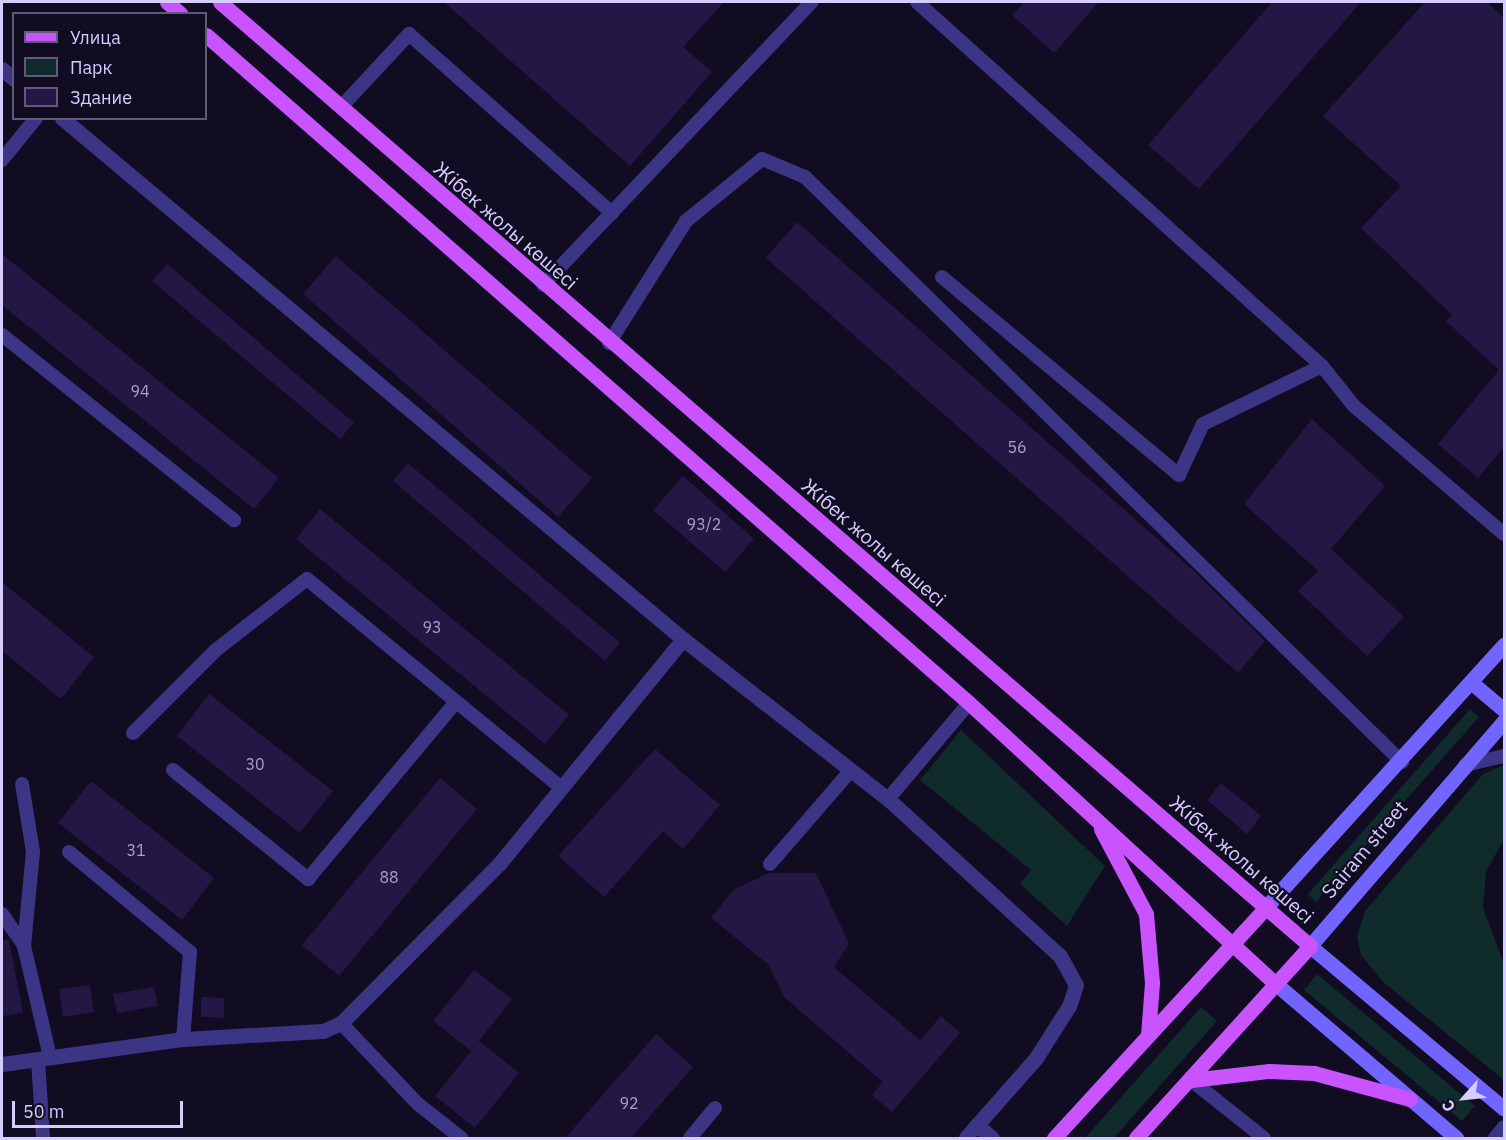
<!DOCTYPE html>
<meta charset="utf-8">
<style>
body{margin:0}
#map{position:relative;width:1506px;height:1140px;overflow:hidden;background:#110c22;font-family:"IBM Plex Sans",sans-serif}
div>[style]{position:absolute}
.green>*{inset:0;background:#0f2b2c}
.building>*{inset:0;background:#231744}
.lane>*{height:14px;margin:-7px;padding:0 7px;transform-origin:7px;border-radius:7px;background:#3c3484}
.street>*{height:15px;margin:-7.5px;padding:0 7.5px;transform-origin:7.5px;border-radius:7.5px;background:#3c3484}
.secondary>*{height:15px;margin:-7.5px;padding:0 7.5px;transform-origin:7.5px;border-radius:7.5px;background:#7164ff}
.primary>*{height:15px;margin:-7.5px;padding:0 7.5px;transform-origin:7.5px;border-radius:7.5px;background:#c954ff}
span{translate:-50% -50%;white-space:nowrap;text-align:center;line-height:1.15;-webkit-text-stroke:4.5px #110c22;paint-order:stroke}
.number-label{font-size:16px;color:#a9a0d0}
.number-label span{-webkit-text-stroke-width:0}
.street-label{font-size:20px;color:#d6cdff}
.frame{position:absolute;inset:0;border:3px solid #d6cdff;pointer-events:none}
.legend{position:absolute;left:12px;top:12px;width:195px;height:108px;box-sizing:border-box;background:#110c22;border:2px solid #60597a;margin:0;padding:8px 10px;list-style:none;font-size:18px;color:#d6cdff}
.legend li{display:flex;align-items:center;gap:12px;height:30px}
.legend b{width:30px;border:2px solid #60597a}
.north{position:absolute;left:1434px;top:1068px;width:60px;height:60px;-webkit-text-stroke:4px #110c22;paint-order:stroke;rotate:243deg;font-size:16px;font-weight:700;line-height:24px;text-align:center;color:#d6cdff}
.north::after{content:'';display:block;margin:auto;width:21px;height:27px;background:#d6cdff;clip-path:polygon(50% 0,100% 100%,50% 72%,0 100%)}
.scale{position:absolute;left:12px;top:1101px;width:171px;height:27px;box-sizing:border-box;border:3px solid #d6cdff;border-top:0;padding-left:8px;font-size:18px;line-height:21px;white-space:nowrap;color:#d6cdff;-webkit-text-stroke:4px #110c22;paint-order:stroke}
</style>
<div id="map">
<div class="green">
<div style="clip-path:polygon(1470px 709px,1479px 717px,1316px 902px,1308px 894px)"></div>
<div style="clip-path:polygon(961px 730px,1105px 866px,1067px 926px,1020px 884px,1031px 870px,920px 780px)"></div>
<div style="clip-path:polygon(1504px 765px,1504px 839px,1486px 872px,1483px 908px,1504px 964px,1504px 1080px,1383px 982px,1361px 955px,1357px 936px,1365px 911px,1483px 774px)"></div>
<div style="clip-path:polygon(1317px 974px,1475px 1106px,1462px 1121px,1304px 990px)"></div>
<div style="clip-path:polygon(1201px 1007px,1217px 1021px,1114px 1138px,1085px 1138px)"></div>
</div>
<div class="building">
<div style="clip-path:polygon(444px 2px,724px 2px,683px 47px,712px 72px,630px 166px)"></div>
<div style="clip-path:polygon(1024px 2px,1099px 2px,1054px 53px,1012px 15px)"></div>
<div style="clip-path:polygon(1272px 2px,1361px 2px,1199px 189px,1148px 145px)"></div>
<div style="clip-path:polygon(1425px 2px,1487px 2px,1504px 18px,1504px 447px,1478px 478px,1438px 444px,1499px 370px,1446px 321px,1452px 315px,1361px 228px,1401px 186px,1323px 116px)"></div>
<div style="clip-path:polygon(797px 222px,1194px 571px,1265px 641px,1238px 673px,766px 258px)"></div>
<div style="clip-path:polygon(2px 254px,279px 478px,254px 509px,2px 305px)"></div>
<div style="clip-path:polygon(336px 256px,592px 478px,558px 517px,303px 294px)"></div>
<div style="clip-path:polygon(167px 264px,354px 423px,340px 439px,152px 281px)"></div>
<div style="clip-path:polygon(1312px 419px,1385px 486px,1331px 549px,1404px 617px,1367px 656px,1298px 591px,1318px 571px,1244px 504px)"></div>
<div style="clip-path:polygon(408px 463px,620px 643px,605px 661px,393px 481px)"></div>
<div style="clip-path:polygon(683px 476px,754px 539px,725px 572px,653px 510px)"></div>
<div style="clip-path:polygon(320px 509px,569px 715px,545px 744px,296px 539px)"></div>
<div style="clip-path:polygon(2px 582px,94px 657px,61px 699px,2px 651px)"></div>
<div style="clip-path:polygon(209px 694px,333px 791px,300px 833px,177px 736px)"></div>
<div style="clip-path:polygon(655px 749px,720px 805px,683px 849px,663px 831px,604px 897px,558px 856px)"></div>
<div style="clip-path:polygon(440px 778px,477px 809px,339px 976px,302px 945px)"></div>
<div style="clip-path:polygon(91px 781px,214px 878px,182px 920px,58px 823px)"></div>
<div style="clip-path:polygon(1221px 783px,1261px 816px,1247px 834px,1207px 800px)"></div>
<div style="clip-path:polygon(769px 873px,816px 873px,849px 944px,834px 967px,920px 1040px,941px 1016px,960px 1033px,892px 1112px,872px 1095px,883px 1082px,784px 997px,769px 965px,711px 918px,733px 890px)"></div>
<div style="clip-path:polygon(9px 939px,23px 1013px,2px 1016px,2px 940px)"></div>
<div style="clip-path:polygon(474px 970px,512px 999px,471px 1051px,433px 1021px)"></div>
<div style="clip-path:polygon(90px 985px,94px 1012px,63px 1017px,59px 989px)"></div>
<div style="clip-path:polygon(154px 987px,158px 1006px,117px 1013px,113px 994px)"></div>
<div style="clip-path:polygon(201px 997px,224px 998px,224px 1018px,201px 1017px)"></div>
<div style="clip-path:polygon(656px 1034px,693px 1067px,631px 1138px,565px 1138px)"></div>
<div style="clip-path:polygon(479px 1041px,519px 1073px,475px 1128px,435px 1096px)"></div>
</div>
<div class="lane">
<div style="left:917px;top:2px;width:545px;rotate:41.95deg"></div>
<div style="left:1322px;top:366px;width:51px;rotate:51.3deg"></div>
<div style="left:1354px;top:406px;width:197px;rotate:40.5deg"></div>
<div style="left:341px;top:107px;width:100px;rotate:-47deg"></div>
<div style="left:409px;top:34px;width:271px;rotate:41.4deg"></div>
<div style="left:2px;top:160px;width:54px;rotate:-51deg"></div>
<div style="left:942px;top:277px;width:309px;rotate:39.9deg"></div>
<div style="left:1179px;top:475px;width:56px;rotate:-64.8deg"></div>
<div style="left:1203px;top:424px;width:132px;rotate:-26deg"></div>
<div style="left:543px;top:285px;width:390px;rotate:-46.5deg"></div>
<div style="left:2px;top:335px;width:297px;rotate:38.6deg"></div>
<div style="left:609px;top:343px;width:144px;rotate:-57.7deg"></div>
<div style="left:686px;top:221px;width:98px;rotate:-39.2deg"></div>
<div style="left:762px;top:159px;width:47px;rotate:22.7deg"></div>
<div style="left:805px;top:177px;width:836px;rotate:44.42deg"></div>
<div style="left:133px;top:733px;width:117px;rotate:-45deg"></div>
<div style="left:216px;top:650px;width:115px;rotate:-38deg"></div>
<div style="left:307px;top:579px;width:326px;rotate:39.4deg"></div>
<div style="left:1465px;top:765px;width:40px;rotate:-13deg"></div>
<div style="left:173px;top:770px;width:174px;rotate:38.9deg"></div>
<div style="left:308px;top:879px;width:229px;rotate:-50.1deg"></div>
<div style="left:22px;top:784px;width:69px;rotate:80.8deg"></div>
<div style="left:33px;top:852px;width:94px;rotate:95.5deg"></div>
<div style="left:24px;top:946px;width:114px;rotate:76.8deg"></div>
<div style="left:888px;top:799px;width:126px;rotate:-49.8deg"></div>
<div style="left:69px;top:852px;width:157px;rotate:39.6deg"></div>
<div style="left:190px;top:952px;width:87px;rotate:94.6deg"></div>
<div style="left:770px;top:864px;width:124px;rotate:-49.2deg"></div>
<div style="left:2px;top:914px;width:39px;rotate:55deg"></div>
<div style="left:341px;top:1023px;width:112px;rotate:46.5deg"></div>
<div style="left:418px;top:1104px;width:55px;rotate:38.3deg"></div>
<div style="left:38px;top:1060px;width:78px;rotate:86.3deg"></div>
<div style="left:1191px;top:1080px;width:93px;rotate:38.5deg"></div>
<div style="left:690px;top:1138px;width:39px;rotate:-50deg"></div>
<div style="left:966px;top:1138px;width:17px;rotate:-50deg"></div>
<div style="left:1495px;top:1138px;width:14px;rotate:-51deg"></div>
</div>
<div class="street">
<div style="left:2px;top:69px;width:16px;rotate:40deg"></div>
<div style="left:62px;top:118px;width:811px;rotate:40deg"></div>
<div style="left:683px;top:639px;width:260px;rotate:38deg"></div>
<div style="left:888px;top:799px;width:233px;rotate:42.4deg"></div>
<div style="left:1060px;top:956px;width:33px;rotate:61deg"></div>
<div style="left:1076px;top:985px;width:22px;rotate:108deg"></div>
<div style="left:1069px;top:1006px;width:62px;rotate:122.4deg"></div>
<div style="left:1036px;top:1058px;width:89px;rotate:131.4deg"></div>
<div style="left:977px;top:1125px;width:20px;rotate:41deg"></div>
<div style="left:2px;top:1064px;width:183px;rotate:-7.9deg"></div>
<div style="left:183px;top:1039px;width:140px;rotate:-3.3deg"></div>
<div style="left:323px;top:1031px;width:20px;rotate:-24deg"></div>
<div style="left:341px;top:1023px;width:224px;rotate:-45.2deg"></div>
<div style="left:499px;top:864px;width:291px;rotate:-50.7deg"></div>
</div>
<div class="secondary">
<div style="left:1472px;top:683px;width:42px;rotate:40.2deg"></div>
<div style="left:1504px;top:721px;width:297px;rotate:130.8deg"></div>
<div style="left:1310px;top:946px;width:253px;rotate:40deg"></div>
<div style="left:1267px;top:906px;width:353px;rotate:-47.8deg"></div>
<div style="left:1276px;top:984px;width:237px;rotate:40.5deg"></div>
</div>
<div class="primary">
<div style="left:167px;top:2px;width:18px;rotate:41deg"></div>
<div style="left:220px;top:2px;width:1442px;rotate:40.89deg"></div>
<div style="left:1310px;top:946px;width:259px;rotate:132.2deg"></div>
<div style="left:206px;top:35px;width:1014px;rotate:41.2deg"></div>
<div style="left:969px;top:703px;width:416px;rotate:42.5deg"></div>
<div style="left:1101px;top:829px;width:96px;rotate:62.1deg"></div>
<div style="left:1146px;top:914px;width:69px;rotate:85deg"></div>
<div style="left:1152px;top:983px;width:52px;rotate:94.4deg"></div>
<div style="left:1191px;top:1080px;width:79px;rotate:-6.6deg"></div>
<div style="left:1269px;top:1071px;width:45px;rotate:2.5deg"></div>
<div style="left:1314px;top:1073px;width:99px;rotate:15.2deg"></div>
<div style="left:1054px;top:1138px;width:315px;rotate:-47.4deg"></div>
</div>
<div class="number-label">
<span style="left:140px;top:391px">94</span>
<span style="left:1017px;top:447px">56</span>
<span style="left:704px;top:524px">93/2</span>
<span style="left:432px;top:627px">93</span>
<span style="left:255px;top:764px">30</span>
<span style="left:136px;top:850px">31</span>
<span style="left:389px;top:877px">88</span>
<span style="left:629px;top:1103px">92</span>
</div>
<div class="street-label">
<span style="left:506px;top:225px;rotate:41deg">Жібек жолы көшесі</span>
<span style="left:874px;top:542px;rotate:41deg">Жібек жолы көшесі</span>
<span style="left:1364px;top:849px;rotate:-50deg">Sairam street</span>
<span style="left:1242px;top:859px;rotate:41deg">Жібек жолы көшесі</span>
</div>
<div class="frame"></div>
<ul class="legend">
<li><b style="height:8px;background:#c954ff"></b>Улица</li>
<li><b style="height:16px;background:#0f2b2c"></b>Парк</li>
<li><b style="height:16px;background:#231744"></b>Здание</li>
</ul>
<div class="north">С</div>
<div class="scale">50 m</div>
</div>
